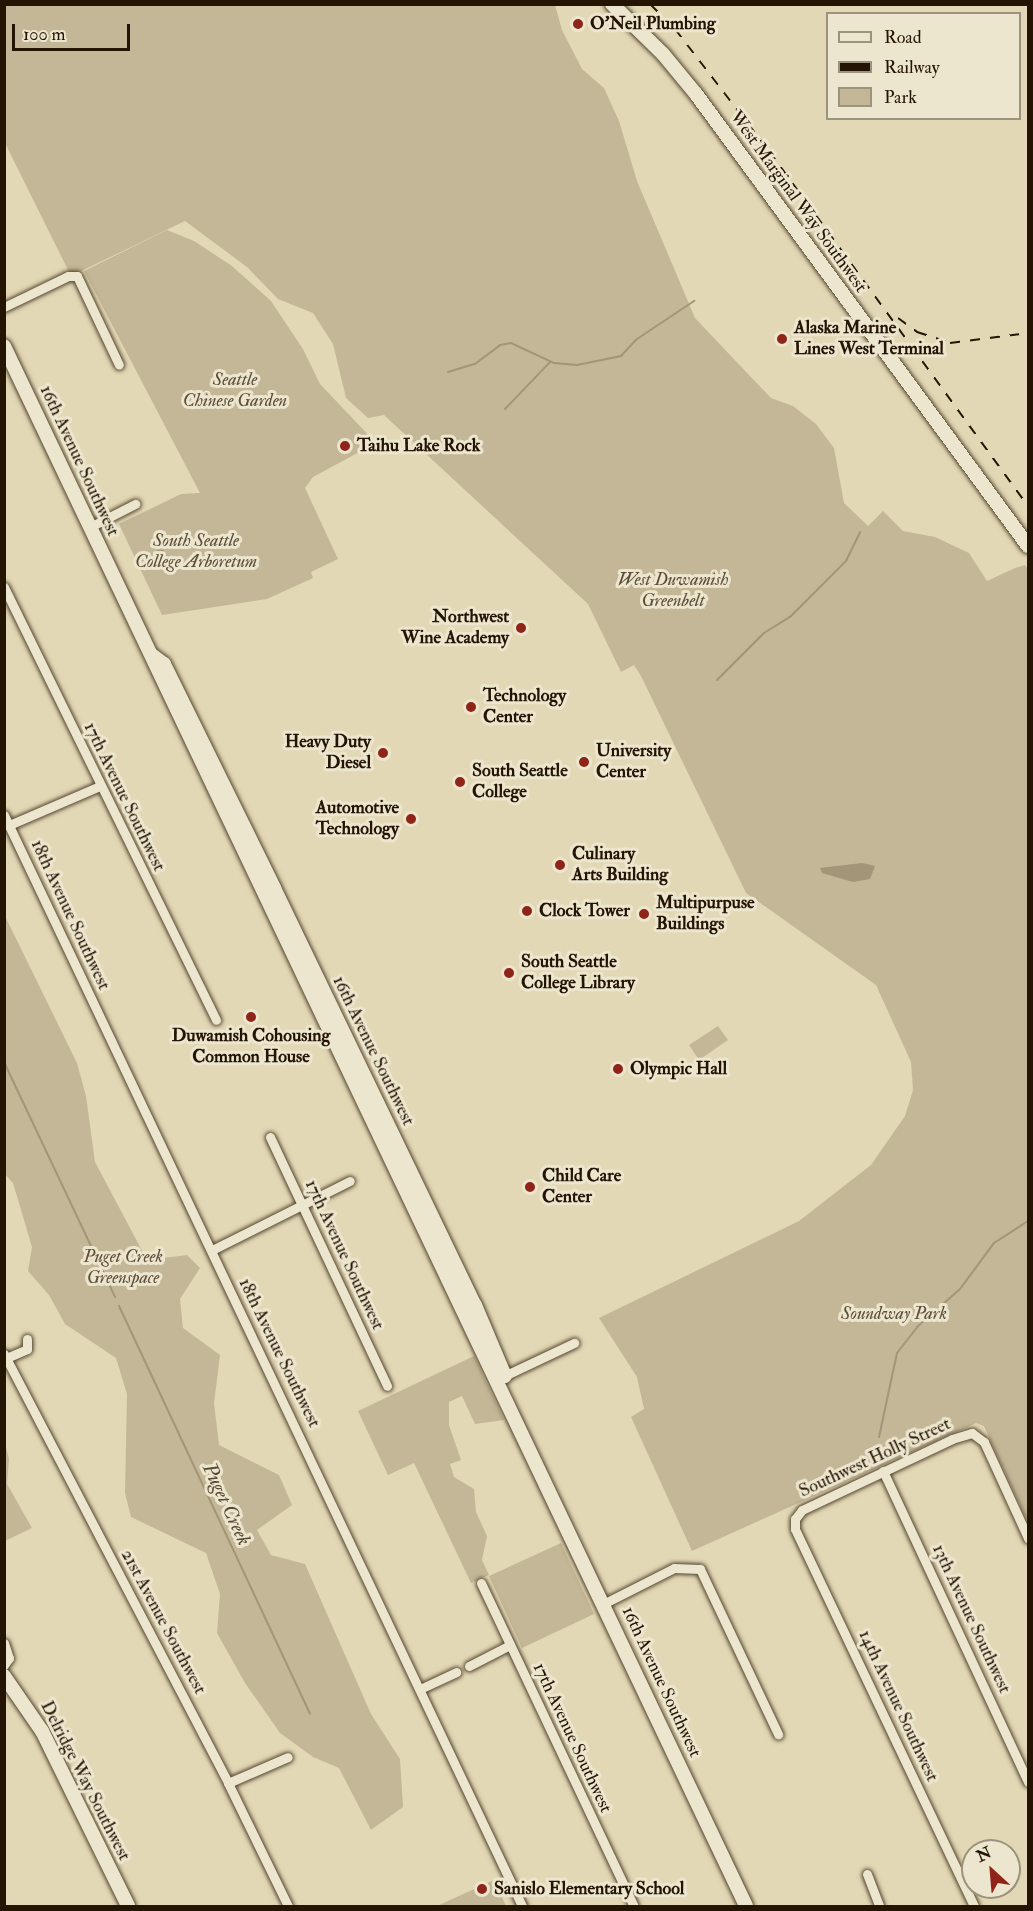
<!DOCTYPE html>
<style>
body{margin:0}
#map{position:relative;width:1033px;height:1911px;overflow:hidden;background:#e3d8b5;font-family:"IM FELL Double Pica",serif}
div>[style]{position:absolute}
.green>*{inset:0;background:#c3b797}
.water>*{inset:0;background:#a29578}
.stream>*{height:2px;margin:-1px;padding:0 1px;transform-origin:1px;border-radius:1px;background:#a29578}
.roads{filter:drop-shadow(0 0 2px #544530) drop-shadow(0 0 2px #544530)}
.street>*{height:9px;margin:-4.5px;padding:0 4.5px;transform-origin:4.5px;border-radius:4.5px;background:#ede6cf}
.secondary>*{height:14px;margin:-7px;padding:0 7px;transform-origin:7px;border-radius:7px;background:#ede6cf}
.rail>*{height:2px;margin-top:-1px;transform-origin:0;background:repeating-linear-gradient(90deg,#241403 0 10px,transparent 0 20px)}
.dots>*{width:16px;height:16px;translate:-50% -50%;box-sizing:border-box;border:3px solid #ede6cf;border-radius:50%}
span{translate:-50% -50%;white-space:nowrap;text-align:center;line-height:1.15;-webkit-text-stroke:6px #ede6cf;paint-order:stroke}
.poi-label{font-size:18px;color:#241403;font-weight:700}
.left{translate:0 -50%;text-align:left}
.right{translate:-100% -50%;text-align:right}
.street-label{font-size:18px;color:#241403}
.park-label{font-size:18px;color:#5c4d37;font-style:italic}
.water-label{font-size:20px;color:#564832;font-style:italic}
.frame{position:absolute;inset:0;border:6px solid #241403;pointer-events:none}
.legend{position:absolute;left:826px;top:12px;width:195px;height:108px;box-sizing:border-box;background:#ede6cf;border:2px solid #9d927d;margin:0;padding:8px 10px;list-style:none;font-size:18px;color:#241403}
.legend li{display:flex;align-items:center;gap:12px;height:30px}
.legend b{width:30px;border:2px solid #9d927d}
.north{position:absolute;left:961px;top:1839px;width:60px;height:60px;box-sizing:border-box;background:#ede6cf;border:2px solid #9d927d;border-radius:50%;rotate:334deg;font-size:16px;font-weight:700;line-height:24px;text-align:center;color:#241403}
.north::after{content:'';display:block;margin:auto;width:21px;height:27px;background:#8f2418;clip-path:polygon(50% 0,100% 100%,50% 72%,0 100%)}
.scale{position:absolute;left:12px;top:24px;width:118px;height:27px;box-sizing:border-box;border:3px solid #241403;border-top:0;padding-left:8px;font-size:18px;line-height:21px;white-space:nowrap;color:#241403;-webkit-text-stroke:4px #ede6cf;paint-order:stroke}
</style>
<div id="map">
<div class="green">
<div style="clip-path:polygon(5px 5px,555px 5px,562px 30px,582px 69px,604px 88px,619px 121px,637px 181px,695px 318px,771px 398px,793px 406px,816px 424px,834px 448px,844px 503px,868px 526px,883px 511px,903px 531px,935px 537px,969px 553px,987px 581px,1015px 568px,1025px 565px,1028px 569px,1028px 1522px,984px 1426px,976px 1423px,692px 1551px,631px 1417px,644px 1409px,637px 1377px,599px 1318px,799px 1221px,871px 1165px,905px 1116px,913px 1090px,911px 1062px,876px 985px,746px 893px,641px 676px,634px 665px,621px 672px,588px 604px,384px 415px,368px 418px,346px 398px,333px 344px,313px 313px,278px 299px,247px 267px,185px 221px,71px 276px,5px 143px)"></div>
<div style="clip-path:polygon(167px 230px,194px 241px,232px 266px,271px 301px,303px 349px,320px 384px,376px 443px,313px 477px,305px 488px,338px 559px,311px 572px,313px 578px,267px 599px,162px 615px,119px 524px,181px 494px,200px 493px,84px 271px)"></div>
<div style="clip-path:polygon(4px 914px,77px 1063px,86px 1096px,95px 1162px,147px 1260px,187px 1255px,200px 1268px,180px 1299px,183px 1328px,220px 1355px,214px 1403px,219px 1445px,279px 1475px,292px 1505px,257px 1530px,271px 1555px,305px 1564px,371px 1714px,400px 1759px,403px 1807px,371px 1830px,339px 1768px,313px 1757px,280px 1733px,245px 1683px,217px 1633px,220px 1594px,206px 1553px,131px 1517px,125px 1493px,127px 1394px,116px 1358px,65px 1324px,49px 1295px,28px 1271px,32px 1247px,13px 1183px,5px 1174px)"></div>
<div style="clip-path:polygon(718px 1026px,728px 1040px,699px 1060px,689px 1045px)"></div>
<div style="clip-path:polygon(474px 1356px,504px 1420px,475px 1424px,462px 1396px,449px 1402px,449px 1425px,461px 1460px,450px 1464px,454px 1477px,474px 1489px,476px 1512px,487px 1536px,482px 1560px,489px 1575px,471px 1583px,414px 1463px,388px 1475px,358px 1411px)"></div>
<div style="clip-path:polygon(5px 1443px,9px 1459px,7px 1484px,32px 1528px,5px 1541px)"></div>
<div style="clip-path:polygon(561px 1543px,594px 1614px,522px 1648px,489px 1576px)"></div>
<div style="clip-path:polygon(494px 1880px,506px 1906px,437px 1906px)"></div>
</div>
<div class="water">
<div style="clip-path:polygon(862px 863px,875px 866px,870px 879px,853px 882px,822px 873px,820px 868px)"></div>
</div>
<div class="stream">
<div style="left:448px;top:372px;width:28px;rotate:-17deg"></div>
<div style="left:475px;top:364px;width:31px;rotate:-37deg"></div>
<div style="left:500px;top:345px;width:11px;rotate:-10deg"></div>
<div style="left:511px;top:343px;width:47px;rotate:24.9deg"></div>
<div style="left:554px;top:363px;width:23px;rotate:5deg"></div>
<div style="left:577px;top:365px;width:45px;rotate:-11.6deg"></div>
<div style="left:621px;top:356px;width:23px;rotate:-47deg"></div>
<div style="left:637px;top:339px;width:69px;rotate:-33.7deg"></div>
<div style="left:505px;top:409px;width:65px;rotate:-46.2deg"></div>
<div style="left:158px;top:551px;width:5px"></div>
<div style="left:163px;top:551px;width:18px;rotate:56deg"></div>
<div style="left:717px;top:680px;width:66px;rotate:-45deg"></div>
<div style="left:764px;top:633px;width:32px;rotate:-32deg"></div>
<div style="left:791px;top:616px;width:78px;rotate:-45deg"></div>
<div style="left:846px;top:561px;width:32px;rotate:-64deg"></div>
<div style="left:4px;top:1062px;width:260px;rotate:64.7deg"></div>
<div style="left:119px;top:1306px;width:450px;rotate:64.9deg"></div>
<div style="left:879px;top:1437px;width:86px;rotate:-77.9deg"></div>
<div style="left:897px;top:1353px;width:33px;rotate:-52deg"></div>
<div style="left:917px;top:1327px;width:57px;rotate:-41.5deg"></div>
<div style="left:960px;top:1289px;width:57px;rotate:-53.5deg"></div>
<div style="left:994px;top:1243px;width:40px;rotate:-32.9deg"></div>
</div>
<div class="roads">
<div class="street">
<div style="left:4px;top:307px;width:71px;rotate:-25.8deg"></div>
<div style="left:68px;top:276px;width:9px"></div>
<div style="left:77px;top:276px;width:98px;rotate:64.7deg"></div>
<div style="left:90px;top:527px;width:51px;rotate:-27.1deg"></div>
<div style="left:4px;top:587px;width:482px;rotate:63.9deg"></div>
<div style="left:4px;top:815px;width:1208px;rotate:64.6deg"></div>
<div style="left:9px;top:825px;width:99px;rotate:-23.2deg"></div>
<div style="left:270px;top:1137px;width:275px;rotate:64.8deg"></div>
<div style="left:212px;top:1250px;width:154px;rotate:-26.6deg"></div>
<div style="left:4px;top:1354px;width:484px;rotate:62.4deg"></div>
<div style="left:228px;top:1783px;width:137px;rotate:64deg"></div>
<div style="left:4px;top:1359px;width:25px;rotate:-23deg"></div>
<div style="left:27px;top:1349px;width:10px;rotate:-90deg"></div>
<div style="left:502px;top:1377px;width:80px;rotate:-25.3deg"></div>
<div style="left:883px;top:1471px;width:343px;rotate:65deg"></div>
<div style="left:481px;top:1583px;width:357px;rotate:64.7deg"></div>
<div style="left:605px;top:1603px;width:77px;rotate:-26.9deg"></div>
<div style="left:674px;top:1568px;width:26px;rotate:2deg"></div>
<div style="left:700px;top:1569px;width:183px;rotate:64.7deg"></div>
<div style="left:4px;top:1643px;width:16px;rotate:72deg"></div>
<div style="left:9px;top:1658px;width:9px;rotate:126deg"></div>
<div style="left:469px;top:1666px;width:46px;rotate:-27.1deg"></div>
<div style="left:420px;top:1689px;width:40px;rotate:-25deg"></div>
<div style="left:228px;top:1783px;width:65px;rotate:-23.4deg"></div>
<div style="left:867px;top:1874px;width:34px;rotate:69deg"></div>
<div style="left:974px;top:1906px;width:417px;rotate:-115.4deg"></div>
<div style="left:795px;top:1529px;width:10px;rotate:-90deg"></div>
<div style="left:795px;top:1519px;width:11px;rotate:-52deg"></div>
<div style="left:802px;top:1510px;width:166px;rotate:-25.3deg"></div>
<div style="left:952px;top:1439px;width:21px;rotate:-17deg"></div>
<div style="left:972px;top:1433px;width:15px;rotate:37deg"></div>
<div style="left:984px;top:1442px;width:106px;rotate:65.4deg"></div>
</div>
<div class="secondary">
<div style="left:612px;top:4px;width:71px;rotate:44.4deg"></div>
<div style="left:663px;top:54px;width:52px;rotate:50.5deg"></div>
<div style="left:696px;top:94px;width:561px;rotate:53.7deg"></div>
<div style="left:4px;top:346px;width:1727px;rotate:64.56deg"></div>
<div style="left:152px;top:655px;width:15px;rotate:37deg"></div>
<div style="left:164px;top:664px;width:250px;rotate:63.8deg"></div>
<div style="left:274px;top:888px;width:463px;rotate:64.3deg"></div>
<div style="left:475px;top:1305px;width:77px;rotate:67.1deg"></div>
<div style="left:4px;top:1676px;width:67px;rotate:55.4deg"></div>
<div style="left:42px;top:1731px;width:195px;rotate:63.8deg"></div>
</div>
</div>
<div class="rail">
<div style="left:650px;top:4px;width:35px;rotate:45deg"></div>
<div style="left:675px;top:29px;width:154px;rotate:52.4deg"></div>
<div style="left:769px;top:151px;width:439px;rotate:53.9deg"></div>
<div style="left:898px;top:318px;width:24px;rotate:36deg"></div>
<div style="left:917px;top:332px;width:35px;rotate:18deg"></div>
<div style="left:950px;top:343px;width:79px;rotate:-7.3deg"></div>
</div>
<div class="dots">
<div style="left:578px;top:24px;background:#8f2418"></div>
<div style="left:782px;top:339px;background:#8f2418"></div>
<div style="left:345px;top:446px;background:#8f2418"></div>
<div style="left:521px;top:628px;background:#8f2418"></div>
<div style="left:471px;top:707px;background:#8f2418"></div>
<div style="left:383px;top:753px;background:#8f2418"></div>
<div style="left:584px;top:762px;background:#8f2418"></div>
<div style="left:460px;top:782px;background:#8f2418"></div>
<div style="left:411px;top:819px;background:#8f2418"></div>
<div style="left:560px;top:865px;background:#8f2418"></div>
<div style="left:527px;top:911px;background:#8f2418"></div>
<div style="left:644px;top:914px;background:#8f2418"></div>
<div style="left:509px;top:973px;background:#8f2418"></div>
<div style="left:251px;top:1017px;background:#8f2418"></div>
<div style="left:618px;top:1069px;background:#8f2418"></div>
<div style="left:530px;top:1187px;background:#8f2418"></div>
<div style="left:482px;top:1889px;background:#8f2418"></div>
</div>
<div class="poi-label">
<span class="left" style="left:590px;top:24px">O'Neil Plumbing</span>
<span class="left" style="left:794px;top:339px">Alaska Marine<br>Lines West Terminal</span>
<span class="left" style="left:357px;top:446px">Taihu Lake Rock</span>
<span class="right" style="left:509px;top:628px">Northwest<br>Wine Academy</span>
<span class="left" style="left:483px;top:707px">Technology<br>Center</span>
<span class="right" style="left:371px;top:753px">Heavy Duty<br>Diesel</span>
<span class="left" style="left:596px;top:762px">University<br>Center</span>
<span class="left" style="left:472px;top:782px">South Seattle<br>College</span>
<span class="right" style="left:399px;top:819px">Automotive<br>Technology</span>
<span class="left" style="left:572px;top:865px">Culinary<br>Arts Building</span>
<span class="left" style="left:656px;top:914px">Multipurpuse<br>Buildings</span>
<span class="left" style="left:539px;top:911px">Clock Tower</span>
<span class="left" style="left:521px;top:973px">South Seattle<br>College Library</span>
<span style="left:251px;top:1047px">Duwamish Cohousing<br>Common House</span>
<span class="left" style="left:630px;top:1069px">Olympic Hall</span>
<span class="left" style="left:542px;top:1187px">Child Care<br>Center</span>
<span class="left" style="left:494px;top:1889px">Sanislo Elementary School</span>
</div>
<div class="street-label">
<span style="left:798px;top:202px;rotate:54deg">West Marginal Way Southwest</span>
<span style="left:79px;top:461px;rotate:65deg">16th Avenue Southwest</span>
<span style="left:124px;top:797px;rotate:64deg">17th Avenue Southwest</span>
<span style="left:70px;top:915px;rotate:65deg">18th Avenue Southwest</span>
<span style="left:373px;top:1051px;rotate:64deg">16th Avenue Southwest</span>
<span style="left:344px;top:1255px;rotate:65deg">17th Avenue Southwest</span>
<span style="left:279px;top:1353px;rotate:64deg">18th Avenue Southwest</span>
<span style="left:875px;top:1458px;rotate:-25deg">Southwest Holly Street</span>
<span style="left:971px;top:1619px;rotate:65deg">13th Avenue Southwest</span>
<span style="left:163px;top:1622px;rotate:62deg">21st Avenue Southwest</span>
<span style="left:661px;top:1682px;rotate:65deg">16th Avenue Southwest</span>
<span style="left:898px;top:1706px;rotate:65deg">14th Avenue Southwest</span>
<span style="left:572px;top:1738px;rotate:65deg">17th Avenue Southwest</span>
<span style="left:85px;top:1781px;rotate:63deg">Delridge Way Southwest</span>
</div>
<div class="park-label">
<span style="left:235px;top:391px">Seattle<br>Chinese Garden</span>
<span style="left:196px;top:552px">South Seattle<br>College Arboretum</span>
<span style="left:673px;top:591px">West Duwamish<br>Greenbelt</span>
<span style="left:123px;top:1268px">Puget Creek<br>Greenspace</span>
<span style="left:894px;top:1314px">Soundway Park</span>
</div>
<div class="water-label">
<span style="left:227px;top:1504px;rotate:65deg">Puget Creek</span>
</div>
<div class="frame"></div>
<ul class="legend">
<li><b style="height:8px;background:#ede6cf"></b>Road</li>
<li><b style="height:8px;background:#241403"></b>Railway</li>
<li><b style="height:16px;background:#c3b797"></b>Park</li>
</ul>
<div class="north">N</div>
<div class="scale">100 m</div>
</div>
